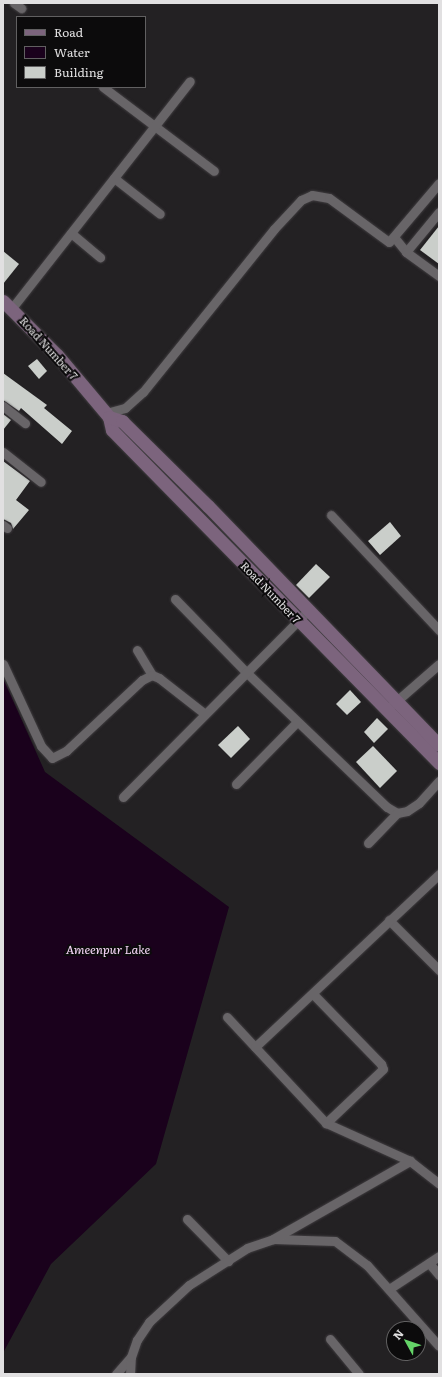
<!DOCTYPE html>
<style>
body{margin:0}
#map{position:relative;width:442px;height:1377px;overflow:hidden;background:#232123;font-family:Literata,serif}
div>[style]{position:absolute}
.water>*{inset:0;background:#1a011c}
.building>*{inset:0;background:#caceca}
.roads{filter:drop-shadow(0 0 1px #403d40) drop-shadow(0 0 1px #403d40)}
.street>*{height:9px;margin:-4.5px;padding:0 4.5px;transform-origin:4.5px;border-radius:4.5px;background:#686568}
.secondary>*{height:13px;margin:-6.5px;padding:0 6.5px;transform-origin:6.5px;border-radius:6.5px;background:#7c647d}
span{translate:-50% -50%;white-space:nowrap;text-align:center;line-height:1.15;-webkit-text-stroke:4px #0c0b0c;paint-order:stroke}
.street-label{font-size:11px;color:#e1e0e1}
.water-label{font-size:12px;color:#f6d6f8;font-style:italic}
.frame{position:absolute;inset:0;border:4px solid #e1e0e1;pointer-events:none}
.legend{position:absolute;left:16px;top:16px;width:130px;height:72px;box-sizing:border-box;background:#0c0b0c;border:1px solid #616061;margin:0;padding:5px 7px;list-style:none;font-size:12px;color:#e1e0e1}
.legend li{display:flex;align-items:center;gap:8px;height:20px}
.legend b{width:20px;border:1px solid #616061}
.north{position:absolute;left:386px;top:1321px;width:40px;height:40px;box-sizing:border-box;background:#0c0b0c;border:1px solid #616061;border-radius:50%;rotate:310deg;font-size:11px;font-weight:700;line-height:16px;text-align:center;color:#e1e0e1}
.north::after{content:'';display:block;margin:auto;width:14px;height:18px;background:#64d468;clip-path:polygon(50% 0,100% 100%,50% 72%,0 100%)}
</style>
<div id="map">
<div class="water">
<div style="clip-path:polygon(3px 678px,45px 772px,229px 907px,156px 1164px,51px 1264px,3px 1353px)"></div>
</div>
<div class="building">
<div style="clip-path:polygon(439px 226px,439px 264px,420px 250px)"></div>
<div style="clip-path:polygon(3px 251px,19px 264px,3px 284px)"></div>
<div style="clip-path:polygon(37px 359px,47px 371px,39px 379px,28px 366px)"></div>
<div style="clip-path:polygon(3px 373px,47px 405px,44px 408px,72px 431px,62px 444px,21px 408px,19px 411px,3px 400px)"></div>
<div style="clip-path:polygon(3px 414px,11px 420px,3px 430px)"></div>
<div style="clip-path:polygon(3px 461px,30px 481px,16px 500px,29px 510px,13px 529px,11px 523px,3px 519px)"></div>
<div style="clip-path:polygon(390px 522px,401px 536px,380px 555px,368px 541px)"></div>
<div style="clip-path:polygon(316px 564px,330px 577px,309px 598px,296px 585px)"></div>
<div style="clip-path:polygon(350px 690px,361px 702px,347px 715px,336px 704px)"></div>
<div style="clip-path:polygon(377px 718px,388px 729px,374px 743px,364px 732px)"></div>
<div style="clip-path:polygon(238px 726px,250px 739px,231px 758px,218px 745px)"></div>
<div style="clip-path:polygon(373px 746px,397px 771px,380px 788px,356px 762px)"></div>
</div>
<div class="roads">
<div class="street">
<div style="left:14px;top:3px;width:9px;rotate:36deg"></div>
<div style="left:103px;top:87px;width:139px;rotate:37.1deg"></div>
<div style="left:114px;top:178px;width:58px;rotate:38deg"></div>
<div style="left:71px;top:233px;width:38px;rotate:40deg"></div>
<div style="left:394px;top:237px;width:19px;rotate:51deg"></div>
<div style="left:406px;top:252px;width:41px;rotate:36deg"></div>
<div style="left:406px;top:252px;width:52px;rotate:-50.5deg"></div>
<div style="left:12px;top:308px;width:288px;rotate:-51.9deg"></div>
<div style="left:3px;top:406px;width:28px;rotate:38deg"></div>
<div style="left:106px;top:413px;width:20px;rotate:-15deg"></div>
<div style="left:125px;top:408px;width:24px;rotate:-42deg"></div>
<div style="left:143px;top:392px;width:209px;rotate:-51.2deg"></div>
<div style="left:274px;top:229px;width:40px;rotate:-47deg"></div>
<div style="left:301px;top:200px;width:12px;rotate:-24deg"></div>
<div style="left:312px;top:195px;width:17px;rotate:10deg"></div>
<div style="left:329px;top:198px;width:74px;rotate:36.3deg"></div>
<div style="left:389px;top:242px;width:77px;rotate:-49.7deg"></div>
<div style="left:3px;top:452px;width:48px;rotate:38.3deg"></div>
<div style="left:331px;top:515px;width:158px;rotate:46.8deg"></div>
<div style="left:3px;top:525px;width:5px;rotate:37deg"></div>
<div style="left:175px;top:599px;width:102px;rotate:45.8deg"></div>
<div style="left:246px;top:672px;width:195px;rotate:43.8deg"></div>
<div style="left:387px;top:807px;width:12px;rotate:31deg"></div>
<div style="left:397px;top:813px;width:10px;rotate:-11deg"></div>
<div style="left:407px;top:811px;width:14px;rotate:-34deg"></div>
<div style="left:419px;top:803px;width:30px;rotate:-48deg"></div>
<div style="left:137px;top:650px;width:29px;rotate:59deg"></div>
<div style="left:3px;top:664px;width:90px;rotate:65.1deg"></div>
<div style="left:41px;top:746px;width:16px;rotate:47deg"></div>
<div style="left:52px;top:758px;width:16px;rotate:-27deg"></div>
<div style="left:66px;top:751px;width:104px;rotate:-43.1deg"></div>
<div style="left:142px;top:680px;width:11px;rotate:-27deg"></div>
<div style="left:152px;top:675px;width:8px;rotate:23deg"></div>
<div style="left:159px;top:678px;width:58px;rotate:38deg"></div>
<div style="left:392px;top:705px;width:62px;rotate:-41.1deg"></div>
<div style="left:236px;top:784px;width:87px;rotate:-45.5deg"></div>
<div style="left:123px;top:797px;width:262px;rotate:-45.2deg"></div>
<div style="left:368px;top:843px;width:42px;rotate:-46deg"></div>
<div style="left:389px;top:920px;width:71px;rotate:45deg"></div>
<div style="left:313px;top:994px;width:98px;rotate:45.8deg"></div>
<div style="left:381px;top:1064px;width:5px;rotate:68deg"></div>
<div style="left:383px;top:1069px;width:79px;rotate:136.5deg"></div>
<div style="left:227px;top:1017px;width:145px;rotate:47deg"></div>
<div style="left:326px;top:1123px;width:92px;rotate:24.3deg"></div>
<div style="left:410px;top:1161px;width:37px;rotate:38deg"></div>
<div style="left:255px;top:1047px;width:253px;rotate:-43.2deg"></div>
<div style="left:187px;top:1219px;width:59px;rotate:45.7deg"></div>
<div style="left:274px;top:1239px;width:61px;rotate:1.9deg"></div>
<div style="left:335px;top:1241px;width:40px;rotate:37deg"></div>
<div style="left:367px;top:1265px;width:108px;rotate:48.4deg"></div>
<div style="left:429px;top:1263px;width:16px;rotate:50deg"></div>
<div style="left:389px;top:1289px;width:60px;rotate:-33.4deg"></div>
<div style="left:330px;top:1339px;width:45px;rotate:50.4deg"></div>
<div style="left:116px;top:1374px;width:23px;rotate:-49deg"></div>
<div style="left:130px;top:1374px;width:17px;rotate:-87deg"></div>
<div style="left:131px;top:1357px;width:18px;rotate:-71deg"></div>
<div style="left:137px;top:1340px;width:22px;rotate:-56deg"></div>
<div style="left:149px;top:1322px;width:54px;rotate:-42.8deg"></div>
<div style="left:189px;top:1285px;width:69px;rotate:-32.5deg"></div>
<div style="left:247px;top:1248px;width:28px;rotate:-19deg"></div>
<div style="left:273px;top:1239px;width:158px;rotate:-29.7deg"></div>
</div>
<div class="secondary">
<div style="left:3px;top:301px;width:76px;rotate:45deg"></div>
<div style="left:57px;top:355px;width:81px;rotate:50deg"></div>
<div style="left:109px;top:417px;width:13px;rotate:77deg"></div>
<div style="left:112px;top:430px;width:467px;rotate:45.5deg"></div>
<div style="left:109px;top:417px;width:14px;rotate:17deg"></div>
<div style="left:122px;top:421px;width:121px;rotate:44.7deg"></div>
<div style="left:208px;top:506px;width:332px;rotate:46deg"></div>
</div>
</div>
<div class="street-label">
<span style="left:49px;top:348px;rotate:48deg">Road Number 7</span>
<span style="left:271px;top:592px;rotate:46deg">Road Number 7</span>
</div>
<div class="water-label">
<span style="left:108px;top:950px">Ameenpur Lake</span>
</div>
<div class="frame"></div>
<ul class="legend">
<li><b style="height:5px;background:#7c647d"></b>Road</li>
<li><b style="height:11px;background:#1a011c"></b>Water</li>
<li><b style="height:11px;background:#caceca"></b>Building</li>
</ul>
<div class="north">N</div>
</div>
